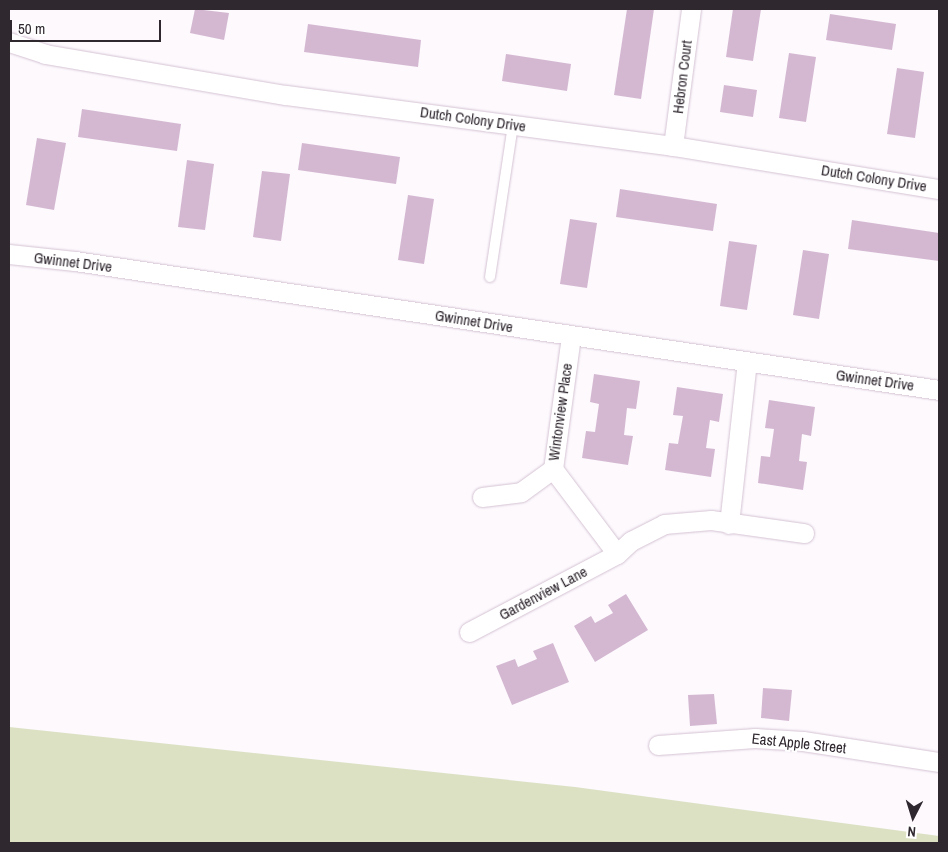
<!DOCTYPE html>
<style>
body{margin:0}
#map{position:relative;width:948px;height:852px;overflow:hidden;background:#fdf9fd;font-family:"Archivo Narrow",sans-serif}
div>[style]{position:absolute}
.green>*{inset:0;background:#dce1c4}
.building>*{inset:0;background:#d4b8d2}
.roads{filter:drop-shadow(0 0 1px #d4c2d3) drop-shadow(0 0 1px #d4c2d3)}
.lane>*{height:10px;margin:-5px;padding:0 5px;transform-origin:5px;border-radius:5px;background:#fff}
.street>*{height:19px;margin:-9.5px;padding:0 9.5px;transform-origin:9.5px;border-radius:9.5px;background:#fff}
span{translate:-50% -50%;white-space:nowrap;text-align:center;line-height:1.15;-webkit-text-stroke:4px #fff;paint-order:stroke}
.street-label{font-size:15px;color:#2f282f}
.frame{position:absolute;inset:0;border:10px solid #2f282f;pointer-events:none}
.north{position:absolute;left:888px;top:792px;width:50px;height:50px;-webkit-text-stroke:4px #fff;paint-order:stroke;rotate:185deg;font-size:14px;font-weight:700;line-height:20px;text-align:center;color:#2f282f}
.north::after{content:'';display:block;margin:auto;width:18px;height:22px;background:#2f282f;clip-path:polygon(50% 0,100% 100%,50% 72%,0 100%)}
.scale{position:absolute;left:10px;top:20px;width:151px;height:22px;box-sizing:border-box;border:2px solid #2f282f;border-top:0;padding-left:6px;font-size:15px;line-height:18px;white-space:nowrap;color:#2f282f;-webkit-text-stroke:4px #fff;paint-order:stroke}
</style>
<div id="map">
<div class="green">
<div style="clip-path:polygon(9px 727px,575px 787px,939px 836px,939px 843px,9px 843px)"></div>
</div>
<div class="building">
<div style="clip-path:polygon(195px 9px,229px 13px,224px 40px,190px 33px)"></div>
<div style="clip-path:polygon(627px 9px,654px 9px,641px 99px,614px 95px)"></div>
<div style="clip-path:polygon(733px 9px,761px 9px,753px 61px,726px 57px)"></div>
<div style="clip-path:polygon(830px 14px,896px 24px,892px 50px,826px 40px)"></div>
<div style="clip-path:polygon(308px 24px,421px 40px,418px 67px,304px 52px)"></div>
<div style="clip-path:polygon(789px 53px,816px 57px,806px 122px,779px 118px)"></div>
<div style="clip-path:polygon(506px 54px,571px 64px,567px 91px,502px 81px)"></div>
<div style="clip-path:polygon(897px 68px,924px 72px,915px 138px,887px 134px)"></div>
<div style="clip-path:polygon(724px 85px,757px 90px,753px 117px,720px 112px)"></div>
<div style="clip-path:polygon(82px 109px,181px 124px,177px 151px,78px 137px)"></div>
<div style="clip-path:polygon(37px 138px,66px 143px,54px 210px,26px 205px)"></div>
<div style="clip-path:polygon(302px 143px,400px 157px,396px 184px,298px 170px)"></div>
<div style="clip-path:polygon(187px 160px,214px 164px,205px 230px,178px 227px)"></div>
<div style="clip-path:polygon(262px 171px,290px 174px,281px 241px,253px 237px)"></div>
<div style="clip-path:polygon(620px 189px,717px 204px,713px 231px,616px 217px)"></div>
<div style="clip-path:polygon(408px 195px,434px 199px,424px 264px,398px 260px)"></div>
<div style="clip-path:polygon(570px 219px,597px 223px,587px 288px,560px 284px)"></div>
<div style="clip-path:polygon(852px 220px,939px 233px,939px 261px,848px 249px)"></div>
<div style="clip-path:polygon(729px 241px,757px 245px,747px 310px,720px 306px)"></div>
<div style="clip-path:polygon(803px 250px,829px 254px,819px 319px,793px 315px)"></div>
<div style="clip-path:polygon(594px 374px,640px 381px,636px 409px,627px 408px,624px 435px,633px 436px,628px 465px,582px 458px,586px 431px,595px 432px,599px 404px,590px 402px)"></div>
<div style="clip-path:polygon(677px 387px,723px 394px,719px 422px,710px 420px,706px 448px,715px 449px,711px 477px,665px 470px,669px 443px,678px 444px,683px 416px,673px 415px)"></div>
<div style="clip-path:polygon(769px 400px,815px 407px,811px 436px,802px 434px,799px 461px,807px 462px,803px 490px,758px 483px,761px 456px,770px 457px,774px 429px,765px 428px)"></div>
<div style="clip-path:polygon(626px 594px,648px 630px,595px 662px,574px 626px,591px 616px,595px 623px,613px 613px,608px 605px)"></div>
<div style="clip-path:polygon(553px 643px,569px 682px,512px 705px,496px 666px,515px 659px,518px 667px,537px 659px,533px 651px)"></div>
<div style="clip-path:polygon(763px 688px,792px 690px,789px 721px,761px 718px)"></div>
<div style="clip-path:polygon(714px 694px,717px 724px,690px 726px,688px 695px)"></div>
</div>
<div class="roads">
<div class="lane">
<div style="left:490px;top:277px;width:154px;rotate:-81.4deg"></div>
</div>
<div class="street">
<div style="left:9px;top:42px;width:38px;rotate:18deg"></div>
<div style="left:45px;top:54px;width:244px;rotate:9.7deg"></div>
<div style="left:286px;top:95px;width:390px;rotate:7.5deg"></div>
<div style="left:673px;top:146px;width:269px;rotate:9.2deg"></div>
<div style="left:673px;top:146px;width:138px;rotate:-82.5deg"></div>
<div style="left:9px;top:254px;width:66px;rotate:6.1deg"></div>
<div style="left:75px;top:261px;width:874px;rotate:8.49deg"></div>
<div style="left:553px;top:469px;width:106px;rotate:53deg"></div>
<div style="left:482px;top:497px;width:39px;rotate:-7deg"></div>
<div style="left:521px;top:492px;width:39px;rotate:-36deg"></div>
<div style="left:553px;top:469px;width:134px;rotate:-82.3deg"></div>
<div style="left:729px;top:524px;width:163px;rotate:-83.7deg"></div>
<div style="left:469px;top:632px;width:167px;rotate:-27.8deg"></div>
<div style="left:617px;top:554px;width:19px;rotate:-43deg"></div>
<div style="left:631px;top:541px;width:37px;rotate:-27deg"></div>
<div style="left:664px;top:524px;width:47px;rotate:-4.9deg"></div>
<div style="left:711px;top:520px;width:94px;rotate:8deg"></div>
<div style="left:658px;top:745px;width:97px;rotate:-4.1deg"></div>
<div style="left:755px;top:738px;width:48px;rotate:3.6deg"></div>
<div style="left:803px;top:741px;width:138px;rotate:8.8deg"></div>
</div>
</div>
<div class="street-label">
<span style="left:682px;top:77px;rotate:-83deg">Hebron Court</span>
<span style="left:473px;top:119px;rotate:8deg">Dutch Colony Drive</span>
<span style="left:874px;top:178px;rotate:9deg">Dutch Colony Drive</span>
<span style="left:73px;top:262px;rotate:7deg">Gwinnet Drive</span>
<span style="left:474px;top:321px;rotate:9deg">Gwinnet Drive</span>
<span style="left:875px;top:380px;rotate:8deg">Gwinnet Drive</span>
<span style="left:560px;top:412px;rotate:-82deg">Wintonview Place</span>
<span style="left:543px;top:593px;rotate:-28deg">Gardenview Lane</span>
<span style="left:799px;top:743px;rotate:6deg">East Apple Street</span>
</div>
<div class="frame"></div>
<div class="north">N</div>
<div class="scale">50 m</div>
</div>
